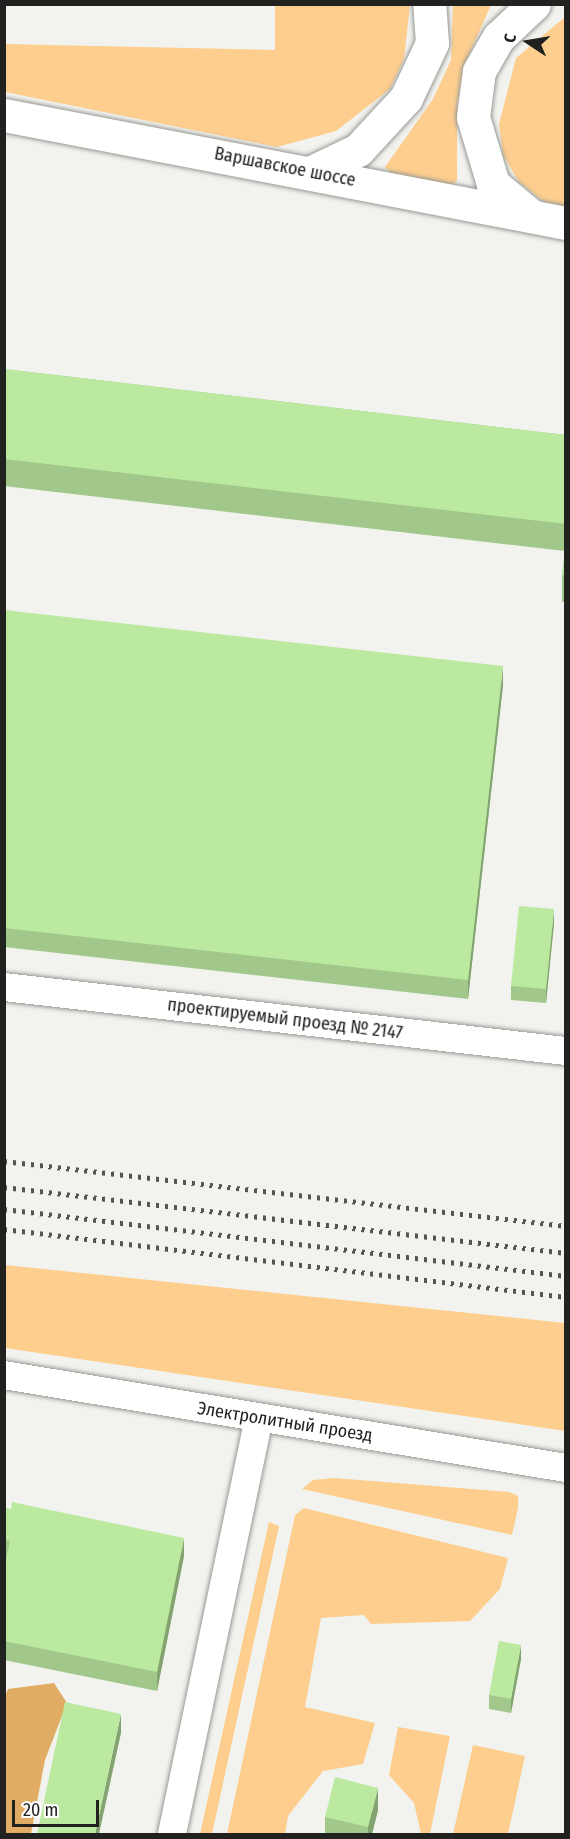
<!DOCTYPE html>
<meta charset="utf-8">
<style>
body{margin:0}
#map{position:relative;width:570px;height:1839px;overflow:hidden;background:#f2f3ee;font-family:"Fira Sans Condensed",sans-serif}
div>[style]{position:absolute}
.green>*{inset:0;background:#fdce8e}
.forest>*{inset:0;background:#e1ad65}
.roads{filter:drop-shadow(0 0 2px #989995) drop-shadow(0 0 2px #989995)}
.tertiary>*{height:28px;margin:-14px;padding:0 14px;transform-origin:14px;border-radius:14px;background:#fff}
.primary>*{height:33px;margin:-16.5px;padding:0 16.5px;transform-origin:16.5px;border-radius:16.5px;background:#fff}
.rail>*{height:4.5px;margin-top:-2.25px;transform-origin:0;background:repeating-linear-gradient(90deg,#545452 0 3px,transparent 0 9px)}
.wall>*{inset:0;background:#a1c88a}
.shaded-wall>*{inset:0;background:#83a370}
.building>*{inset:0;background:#bbe9a0}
span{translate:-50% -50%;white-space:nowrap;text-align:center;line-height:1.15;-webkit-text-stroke:6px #fff;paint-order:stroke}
.street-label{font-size:18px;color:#212120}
.frame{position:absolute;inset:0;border:6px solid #212120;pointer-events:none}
.north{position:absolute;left:498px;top:12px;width:60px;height:60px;-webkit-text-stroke:4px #fff;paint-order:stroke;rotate:282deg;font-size:16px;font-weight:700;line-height:24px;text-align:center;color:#212120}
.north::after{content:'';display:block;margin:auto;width:21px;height:27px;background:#212120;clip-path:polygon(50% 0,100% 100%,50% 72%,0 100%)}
.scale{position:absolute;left:12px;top:1800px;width:87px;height:27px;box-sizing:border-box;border:3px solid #212120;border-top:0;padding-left:8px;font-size:18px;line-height:21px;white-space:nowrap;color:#212120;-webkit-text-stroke:4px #fff;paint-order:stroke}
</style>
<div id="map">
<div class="green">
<div style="clip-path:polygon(275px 5px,410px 5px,404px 59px,390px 89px,336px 131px,277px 147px,5px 92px,5px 44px,275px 50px)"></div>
<div style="clip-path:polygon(453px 5px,491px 5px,464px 66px,457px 104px,457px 181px,451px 186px,392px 174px,385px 167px,433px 99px,451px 60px)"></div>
<div style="clip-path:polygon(565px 17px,565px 208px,547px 204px,519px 182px,503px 155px,499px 124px,516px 58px)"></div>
<div style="clip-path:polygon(5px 1265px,565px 1323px,565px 1431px,5px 1348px)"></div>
<div style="clip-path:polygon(334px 1478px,509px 1492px,518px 1496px,518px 1508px,512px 1535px,302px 1489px,313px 1480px)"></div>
<div style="clip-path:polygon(304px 1508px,508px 1558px,500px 1589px,470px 1621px,371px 1624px,364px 1615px,321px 1618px,305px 1707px,375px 1723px,363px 1764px,323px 1771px,288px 1816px,285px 1834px,227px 1834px,295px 1515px)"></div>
<div style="clip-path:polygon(269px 1522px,279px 1526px,212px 1834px,200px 1834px)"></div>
<div style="clip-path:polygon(398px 1727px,450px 1736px,430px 1834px,421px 1834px,414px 1803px,389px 1775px)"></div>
<div style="clip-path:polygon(473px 1745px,525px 1756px,508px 1834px,453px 1834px)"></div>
</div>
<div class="forest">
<div style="clip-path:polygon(54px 1683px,67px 1703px,45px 1760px,31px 1834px,5px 1834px,5px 1696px,8px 1689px)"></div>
</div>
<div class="roads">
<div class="tertiary">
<div style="left:4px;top:987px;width:566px;rotate:6.5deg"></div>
<div style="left:4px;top:1375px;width:570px;rotate:9.4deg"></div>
<div style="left:172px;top:1834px;width:425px;rotate:-78.2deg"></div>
</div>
<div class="primary">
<div style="left:4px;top:115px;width:572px;rotate:10.88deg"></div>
<div style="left:312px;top:172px;width:51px;rotate:-25.6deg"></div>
<div style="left:358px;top:150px;width:71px;rotate:-47.3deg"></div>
<div style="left:406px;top:98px;width:61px;rotate:-64.7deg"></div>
<div style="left:432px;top:43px;width:39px;rotate:-94deg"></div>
<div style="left:529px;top:214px;width:47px;rotate:-140.2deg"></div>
<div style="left:493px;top:184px;width:70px;rotate:-106.6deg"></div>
<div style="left:473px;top:117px;width:46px;rotate:-82.6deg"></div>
<div style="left:479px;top:71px;width:39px;rotate:-60deg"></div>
<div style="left:499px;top:37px;width:48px;rotate:-43.3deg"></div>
</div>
</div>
<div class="rail">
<div style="left:4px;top:1161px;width:566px;rotate:6.6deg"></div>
<div style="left:4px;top:1187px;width:566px;rotate:6.7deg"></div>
<div style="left:4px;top:1209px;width:566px;rotate:6.8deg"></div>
<div style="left:4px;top:1229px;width:566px;rotate:6.9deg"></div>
</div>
<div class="wall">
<div style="clip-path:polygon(4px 369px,566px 435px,566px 602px,562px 602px,562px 575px,565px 551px,4px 486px)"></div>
<div style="clip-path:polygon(4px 610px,503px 685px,468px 999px,4px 947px)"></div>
<div style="clip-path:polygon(554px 923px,546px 1003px,511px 1000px,511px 986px)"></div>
<div style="clip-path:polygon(4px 1514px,184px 1556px,157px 1691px,4px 1660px,4px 1568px,6px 1560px,4px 1559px)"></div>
<div style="clip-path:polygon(521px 1659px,511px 1713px,489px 1709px,489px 1695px)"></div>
<div style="clip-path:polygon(378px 1810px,372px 1834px,325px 1834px,325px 1817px)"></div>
</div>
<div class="shaded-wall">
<div style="clip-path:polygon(503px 666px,503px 685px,468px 999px,468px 980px)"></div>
<div style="clip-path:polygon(554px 909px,554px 923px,546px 1003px,546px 989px)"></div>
<div style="clip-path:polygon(184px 1538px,184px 1556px,157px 1691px,157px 1672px)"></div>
<div style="clip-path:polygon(521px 1645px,521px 1659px,511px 1713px,511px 1699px)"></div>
<div style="clip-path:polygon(121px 1714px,121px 1733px,99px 1834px,95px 1834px)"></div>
<div style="clip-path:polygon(378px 1788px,378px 1810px,372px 1834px,368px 1834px,368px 1827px)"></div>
</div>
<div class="building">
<div style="clip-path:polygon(4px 369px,566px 435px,566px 524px,4px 459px)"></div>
<div style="clip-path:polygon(566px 544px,566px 575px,562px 575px)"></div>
<div style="clip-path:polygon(4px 610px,503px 666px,468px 980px,4px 928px)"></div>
<div style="clip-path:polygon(519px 906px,554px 909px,546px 989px,511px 986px)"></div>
<div style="clip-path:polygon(12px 1502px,184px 1538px,157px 1672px,4px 1641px,4px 1568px,10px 1541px,4px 1540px,4px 1514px,6px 1508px,11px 1509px)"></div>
<div style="clip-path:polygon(499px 1641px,521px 1645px,511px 1699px,489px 1695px)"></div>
<div style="clip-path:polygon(65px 1702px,121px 1714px,95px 1834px,37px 1834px)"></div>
<div style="clip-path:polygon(335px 1777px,378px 1788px,368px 1827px,325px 1817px)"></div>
</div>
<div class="street-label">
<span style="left:285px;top:167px;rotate:11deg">Варшавское шоссе</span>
<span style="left:285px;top:1019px;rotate:7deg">проектируемый проезд № 2147</span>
<span style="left:285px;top:1422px;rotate:9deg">Электролитный проезд</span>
</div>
<div class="frame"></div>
<div class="north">С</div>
<div class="scale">20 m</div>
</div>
